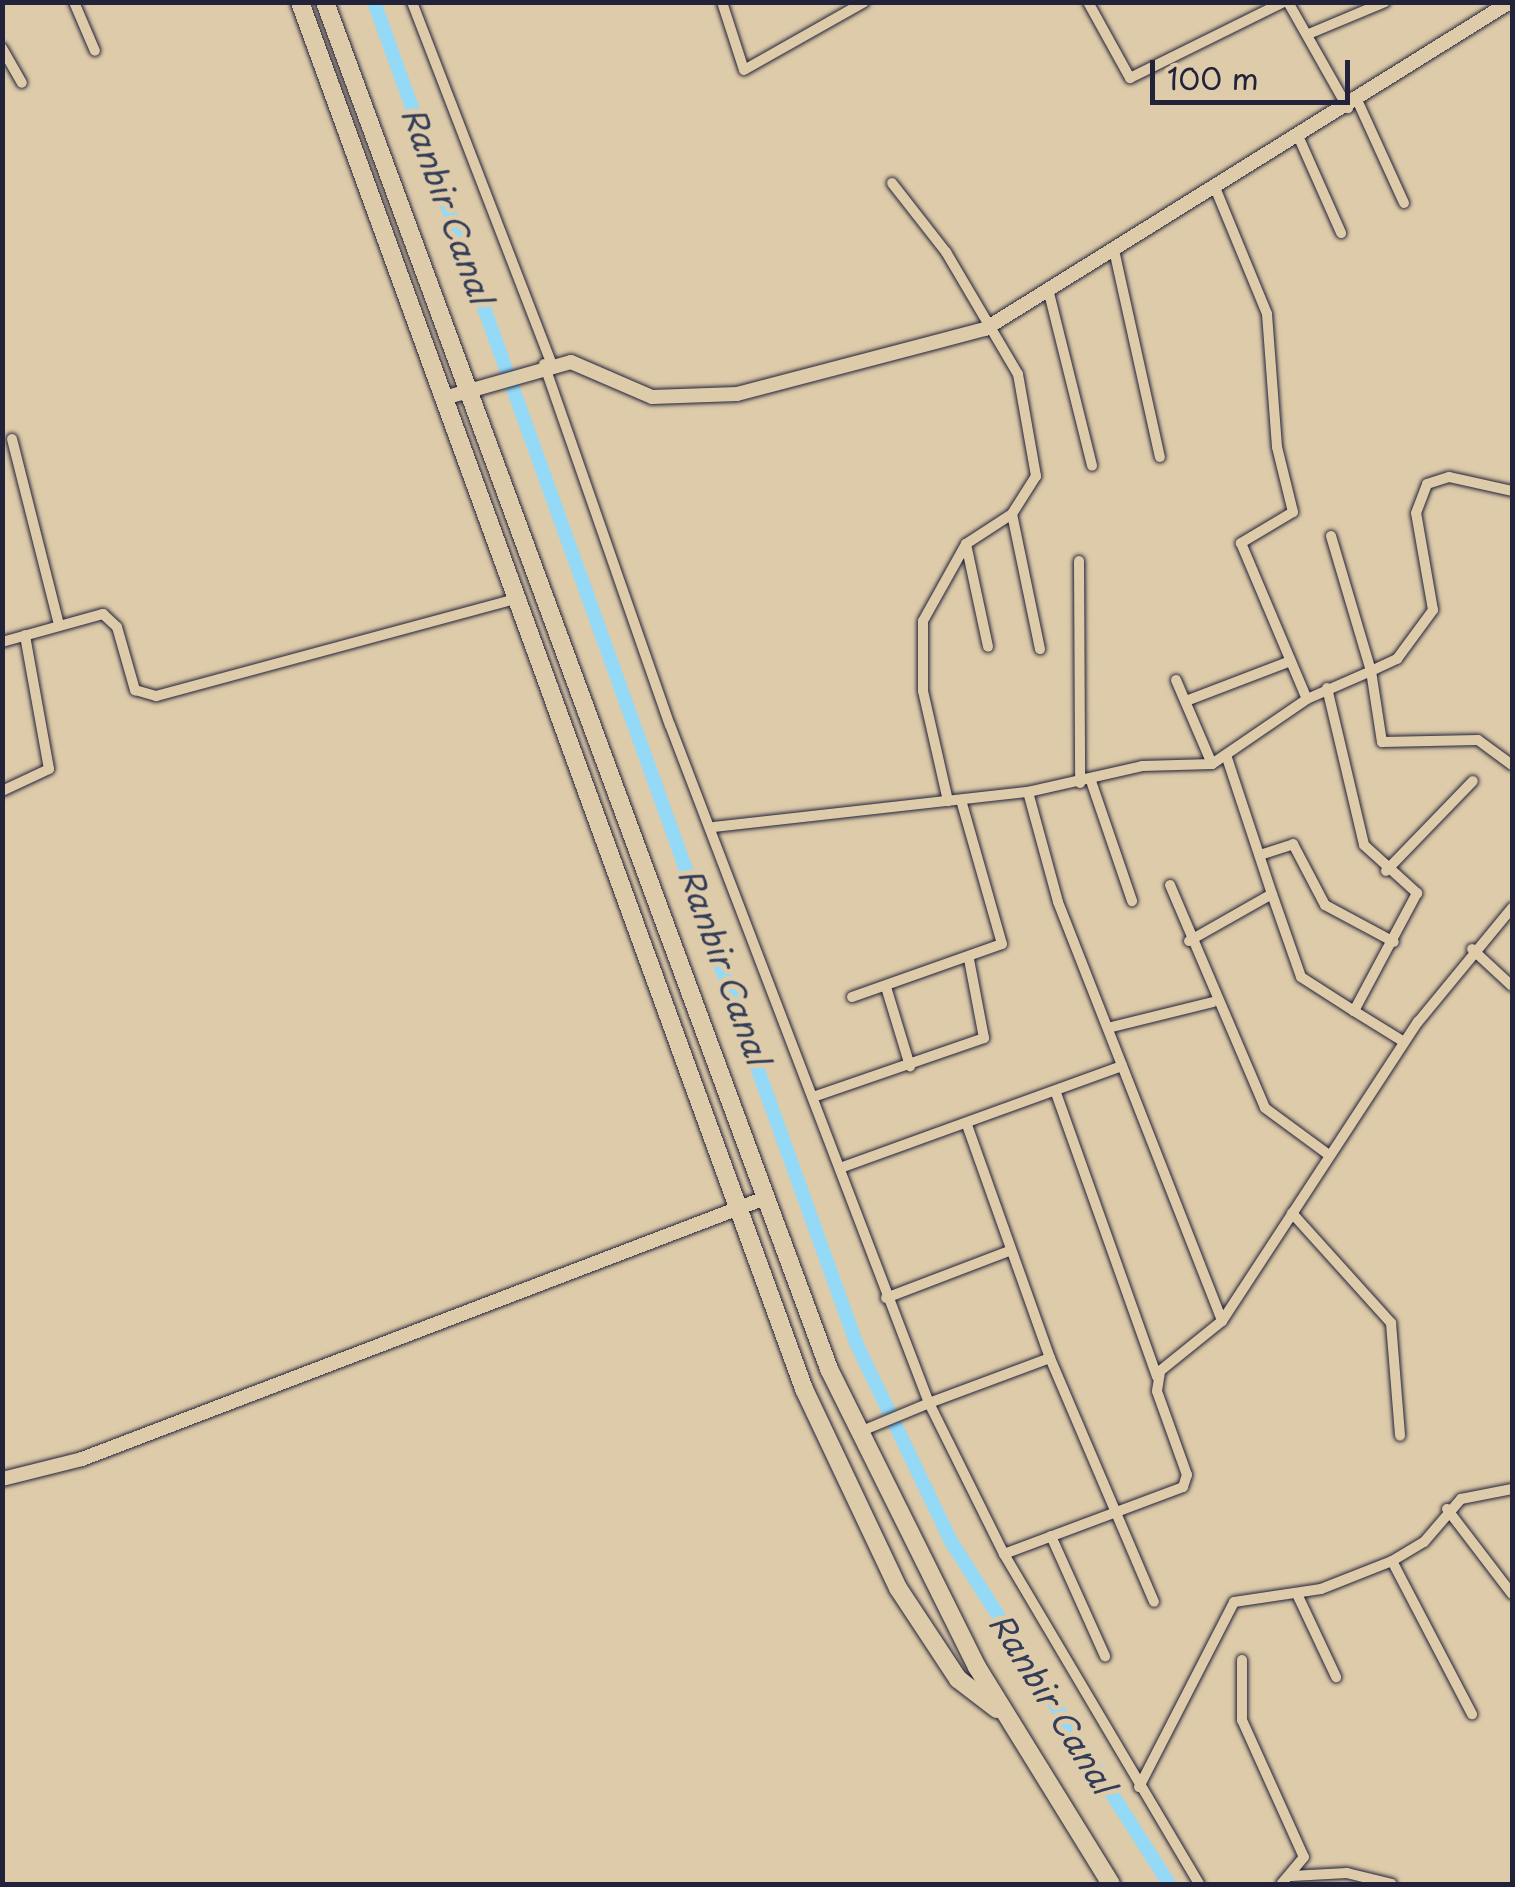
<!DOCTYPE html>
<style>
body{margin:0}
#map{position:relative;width:1515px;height:1887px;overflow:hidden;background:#decba9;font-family:"Playpen Sans",sans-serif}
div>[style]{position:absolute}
.canal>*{height:14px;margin:-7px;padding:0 7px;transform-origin:7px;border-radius:7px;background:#94d9f6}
.roads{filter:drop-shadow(0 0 2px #22223b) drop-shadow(0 0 2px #22223b)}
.minor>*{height:10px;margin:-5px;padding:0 5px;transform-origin:5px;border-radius:5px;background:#decba9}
.tertiary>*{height:14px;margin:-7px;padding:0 7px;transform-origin:7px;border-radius:7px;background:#decba9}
.trunk>*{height:18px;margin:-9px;padding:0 9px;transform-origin:9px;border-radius:9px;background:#decba9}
span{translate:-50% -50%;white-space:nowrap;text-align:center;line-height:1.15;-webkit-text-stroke:10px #decba9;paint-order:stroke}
.water-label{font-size:32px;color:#333d57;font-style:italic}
.frame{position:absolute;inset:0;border:5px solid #22223b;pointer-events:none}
.scale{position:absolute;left:1150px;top:60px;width:200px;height:45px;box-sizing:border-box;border:5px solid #22223b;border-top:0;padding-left:12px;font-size:30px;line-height:35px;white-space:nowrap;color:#22223b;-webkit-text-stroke:8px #decba9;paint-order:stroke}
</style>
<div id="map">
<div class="canal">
<div style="left:374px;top:2px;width:1427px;rotate:70.22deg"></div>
<div style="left:857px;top:1345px;width:220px;rotate:64.4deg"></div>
<div style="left:952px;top:1543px;width:404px;rotate:57.5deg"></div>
</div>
<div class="roads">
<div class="minor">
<div style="left:74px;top:2px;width:53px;rotate:66.8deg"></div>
<div style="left:412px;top:2px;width:388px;rotate:68.9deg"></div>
<div style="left:722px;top:2px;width:71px;rotate:72.1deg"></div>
<div style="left:744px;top:70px;width:138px;rotate:-29.5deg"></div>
<div style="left:1088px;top:2px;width:87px;rotate:61.1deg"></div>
<div style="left:1130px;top:78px;width:172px;rotate:-26.3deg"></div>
<div style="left:1288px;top:2px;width:122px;rotate:60.5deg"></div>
<div style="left:1311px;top:33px;width:80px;rotate:-22.7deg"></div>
<div style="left:2px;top:48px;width:40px;rotate:60.3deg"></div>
<div style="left:1358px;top:102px;width:111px;rotate:65.5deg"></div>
<div style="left:1299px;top:138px;width:104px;rotate:66.1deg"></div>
<div style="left:892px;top:183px;width:88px;rotate:52deg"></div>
<div style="left:946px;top:252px;width:142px;rotate:59.5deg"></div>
<div style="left:1018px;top:374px;width:104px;rotate:80deg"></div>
<div style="left:1036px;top:476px;width:45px;rotate:122.3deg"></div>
<div style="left:1012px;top:514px;width:55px;rotate:146.9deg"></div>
<div style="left:966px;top:544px;width:88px;rotate:119.2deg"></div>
<div style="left:923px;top:621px;width:70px;rotate:90deg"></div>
<div style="left:923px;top:691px;width:113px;rotate:77.2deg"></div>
<div style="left:1216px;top:190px;width:134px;rotate:67.6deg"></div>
<div style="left:1267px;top:314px;width:133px;rotate:85.7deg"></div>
<div style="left:1277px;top:447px;width:67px;rotate:76.2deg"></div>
<div style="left:1293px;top:512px;width:61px;rotate:149.2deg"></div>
<div style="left:1241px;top:543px;width:169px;rotate:67.1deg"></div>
<div style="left:1114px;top:250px;width:212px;rotate:77.5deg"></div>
<div style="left:1048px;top:289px;width:182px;rotate:76deg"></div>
<div style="left:544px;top:364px;width:382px;rotate:70.8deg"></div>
<div style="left:670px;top:725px;width:726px;rotate:69.09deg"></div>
<div style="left:929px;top:1403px;width:129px;rotate:-20.4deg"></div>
<div style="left:12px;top:439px;width:192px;rotate:75.8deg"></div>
<div style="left:1012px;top:514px;width:138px;rotate:78.3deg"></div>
<div style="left:1331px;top:536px;width:141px;rotate:73.5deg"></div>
<div style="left:1371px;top:671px;width:29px;rotate:-25deg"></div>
<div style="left:1397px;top:659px;width:61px;rotate:-53.7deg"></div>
<div style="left:1433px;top:610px;width:98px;rotate:-99.9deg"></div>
<div style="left:1416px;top:513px;width:31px;rotate:-69deg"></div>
<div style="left:1427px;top:484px;width:23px;rotate:-18deg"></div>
<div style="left:1449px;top:477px;width:65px;rotate:12.5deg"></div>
<div style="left:966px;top:544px;width:105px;rotate:77.9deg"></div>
<div style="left:1079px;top:561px;width:222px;rotate:89.7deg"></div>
<div style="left:2px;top:642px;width:105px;rotate:-15.5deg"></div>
<div style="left:103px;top:614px;width:19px;rotate:43deg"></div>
<div style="left:117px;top:627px;width:66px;rotate:74.1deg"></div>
<div style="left:135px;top:690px;width:22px;rotate:16deg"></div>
<div style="left:156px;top:696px;width:375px;rotate:-15.1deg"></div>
<div style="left:1176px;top:680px;width:91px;rotate:66.8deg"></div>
<div style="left:1327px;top:688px;width:161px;rotate:76.7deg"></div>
<div style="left:1364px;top:845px;width:72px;rotate:42.2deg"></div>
<div style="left:1417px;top:893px;width:134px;rotate:118.1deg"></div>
<div style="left:1354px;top:1011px;width:59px;rotate:31.8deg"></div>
<div style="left:1186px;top:701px;width:112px;rotate:-20.9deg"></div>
<div style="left:1091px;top:781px;width:127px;rotate:71.1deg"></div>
<div style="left:2px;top:791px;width:52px;rotate:-25.1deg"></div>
<div style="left:49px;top:769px;width:136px;rotate:-100.2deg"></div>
<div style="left:1028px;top:792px;width:114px;rotate:74.7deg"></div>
<div style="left:1058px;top:902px;width:450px;rotate:68.6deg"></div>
<div style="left:714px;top:827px;width:316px;rotate:-6.4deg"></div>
<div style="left:1028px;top:792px;width:117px;rotate:-12.8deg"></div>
<div style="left:1142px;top:766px;width:70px;rotate:-1.6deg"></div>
<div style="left:1212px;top:764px;width:115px;rotate:-34.4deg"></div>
<div style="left:1307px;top:699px;width:70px;rotate:-23.6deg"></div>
<div style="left:1371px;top:671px;width:72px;rotate:81.2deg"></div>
<div style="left:1382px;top:742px;width:96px;rotate:-1.2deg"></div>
<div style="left:1478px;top:740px;width:42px;rotate:36.3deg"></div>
<div style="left:1260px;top:855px;width:35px;rotate:-18deg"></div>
<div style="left:1293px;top:844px;width:69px;rotate:62.3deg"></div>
<div style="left:1325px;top:905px;width:78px;rotate:28.2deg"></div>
<div style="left:1386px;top:871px;width:125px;rotate:-46deg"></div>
<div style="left:1170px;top:885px;width:242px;rotate:66.9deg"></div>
<div style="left:1265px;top:1108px;width:79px;rotate:36.3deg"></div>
<div style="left:1272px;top:894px;width:88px;rotate:70.7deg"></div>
<div style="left:1301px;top:977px;width:63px;rotate:32.7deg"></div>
<div style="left:1189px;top:941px;width:95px;rotate:-29.5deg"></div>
<div style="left:1272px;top:894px;width:143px;rotate:-108.3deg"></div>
<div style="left:1472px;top:949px;width:54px;rotate:42.8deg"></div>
<div style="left:886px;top:987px;width:83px;rotate:73.1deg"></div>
<div style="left:852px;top:997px;width:159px;rotate:-19.5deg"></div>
<div style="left:1002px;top:944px;width:150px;rotate:-105.9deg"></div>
<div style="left:1108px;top:1028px;width:108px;rotate:-13.9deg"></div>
<div style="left:1056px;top:1093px;width:301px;rotate:70.4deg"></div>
<div style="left:813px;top:1097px;width:181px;rotate:-19deg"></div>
<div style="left:984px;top:1038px;width:80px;rotate:-100.8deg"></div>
<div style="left:967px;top:1125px;width:247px;rotate:70.4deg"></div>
<div style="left:1050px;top:1358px;width:265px;rotate:66.9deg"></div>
<div style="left:840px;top:1168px;width:300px;rotate:-19.9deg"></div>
<div style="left:1292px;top:1213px;width:148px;rotate:48deg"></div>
<div style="left:1391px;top:1323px;width:113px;rotate:85.4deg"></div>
<div style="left:886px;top:1298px;width:132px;rotate:-20.9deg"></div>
<div style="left:857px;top:1433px;width:78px;rotate:-22.6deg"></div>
<div style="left:929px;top:1403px;width:169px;rotate:63.6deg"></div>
<div style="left:1004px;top:1554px;width:191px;rotate:-20.5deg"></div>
<div style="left:1183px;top:1487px;width:13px;rotate:-72deg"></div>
<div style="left:1187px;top:1475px;width:89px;rotate:-109.7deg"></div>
<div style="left:1157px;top:1391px;width:20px;rotate:-81deg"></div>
<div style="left:1160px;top:1371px;width:80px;rotate:-38.9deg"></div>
<div style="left:1222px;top:1321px;width:358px;rotate:-56.8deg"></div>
<div style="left:1418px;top:1022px;width:148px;rotate:-50.5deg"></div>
<div style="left:1447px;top:1509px;width:107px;rotate:52.6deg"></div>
<div style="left:1051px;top:1536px;width:132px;rotate:65.8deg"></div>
<div style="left:1004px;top:1554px;width:383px;rotate:59.4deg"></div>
<div style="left:1392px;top:1561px;width:173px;rotate:62.4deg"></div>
<div style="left:1297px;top:1594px;width:92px;rotate:64.8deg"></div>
<div style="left:1242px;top:1660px;width:60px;rotate:90deg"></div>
<div style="left:1242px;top:1720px;width:150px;rotate:65.7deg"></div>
<div style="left:1304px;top:1857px;width:35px;rotate:130deg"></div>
<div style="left:1139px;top:1787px;width:208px;rotate:-62.8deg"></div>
<div style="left:1234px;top:1602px;width:88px;rotate:-8.5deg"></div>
<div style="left:1321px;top:1589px;width:76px;rotate:-21.5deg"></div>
<div style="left:1392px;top:1561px;width:37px;rotate:-31deg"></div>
<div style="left:1424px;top:1542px;width:57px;rotate:-49.3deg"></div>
<div style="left:1461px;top:1499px;width:52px;rotate:-11.1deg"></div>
<div style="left:1291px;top:1876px;width:56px;rotate:-3.1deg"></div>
<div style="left:1347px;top:1873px;width:46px;rotate:13.7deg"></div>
</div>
<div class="tertiary">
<div style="left:444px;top:398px;width:132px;rotate:-15.8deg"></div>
<div style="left:571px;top:362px;width:88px;rotate:23.4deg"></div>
<div style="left:652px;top:397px;width:85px;rotate:-2deg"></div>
<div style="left:737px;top:394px;width:256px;rotate:-14.7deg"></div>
<div style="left:985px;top:329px;width:619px;rotate:-31.92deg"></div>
<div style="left:2px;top:1479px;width:82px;rotate:-14deg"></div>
<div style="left:82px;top:1459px;width:731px;rotate:-20.91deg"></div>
</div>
<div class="trunk">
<div style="left:300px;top:2px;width:1476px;rotate:70.03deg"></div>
<div style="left:804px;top:1389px;width:220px;rotate:64.7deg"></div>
<div style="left:898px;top:1588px;width:109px;rotate:56.6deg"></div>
<div style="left:958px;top:1679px;width:49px;rotate:37.6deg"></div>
<div style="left:325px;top:2px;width:1457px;rotate:69.76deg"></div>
<div style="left:829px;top:1369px;width:333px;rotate:63.6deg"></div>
<div style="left:977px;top:1667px;width:255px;rotate:58.3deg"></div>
</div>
</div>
<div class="water-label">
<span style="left:448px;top:205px;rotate:70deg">Ranbir Canal</span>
<span style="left:725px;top:966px;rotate:70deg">Ranbir Canal</span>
<span style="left:1053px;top:1703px;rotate:58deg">Ranbir Canal</span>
</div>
<div class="frame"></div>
<div class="scale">100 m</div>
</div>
